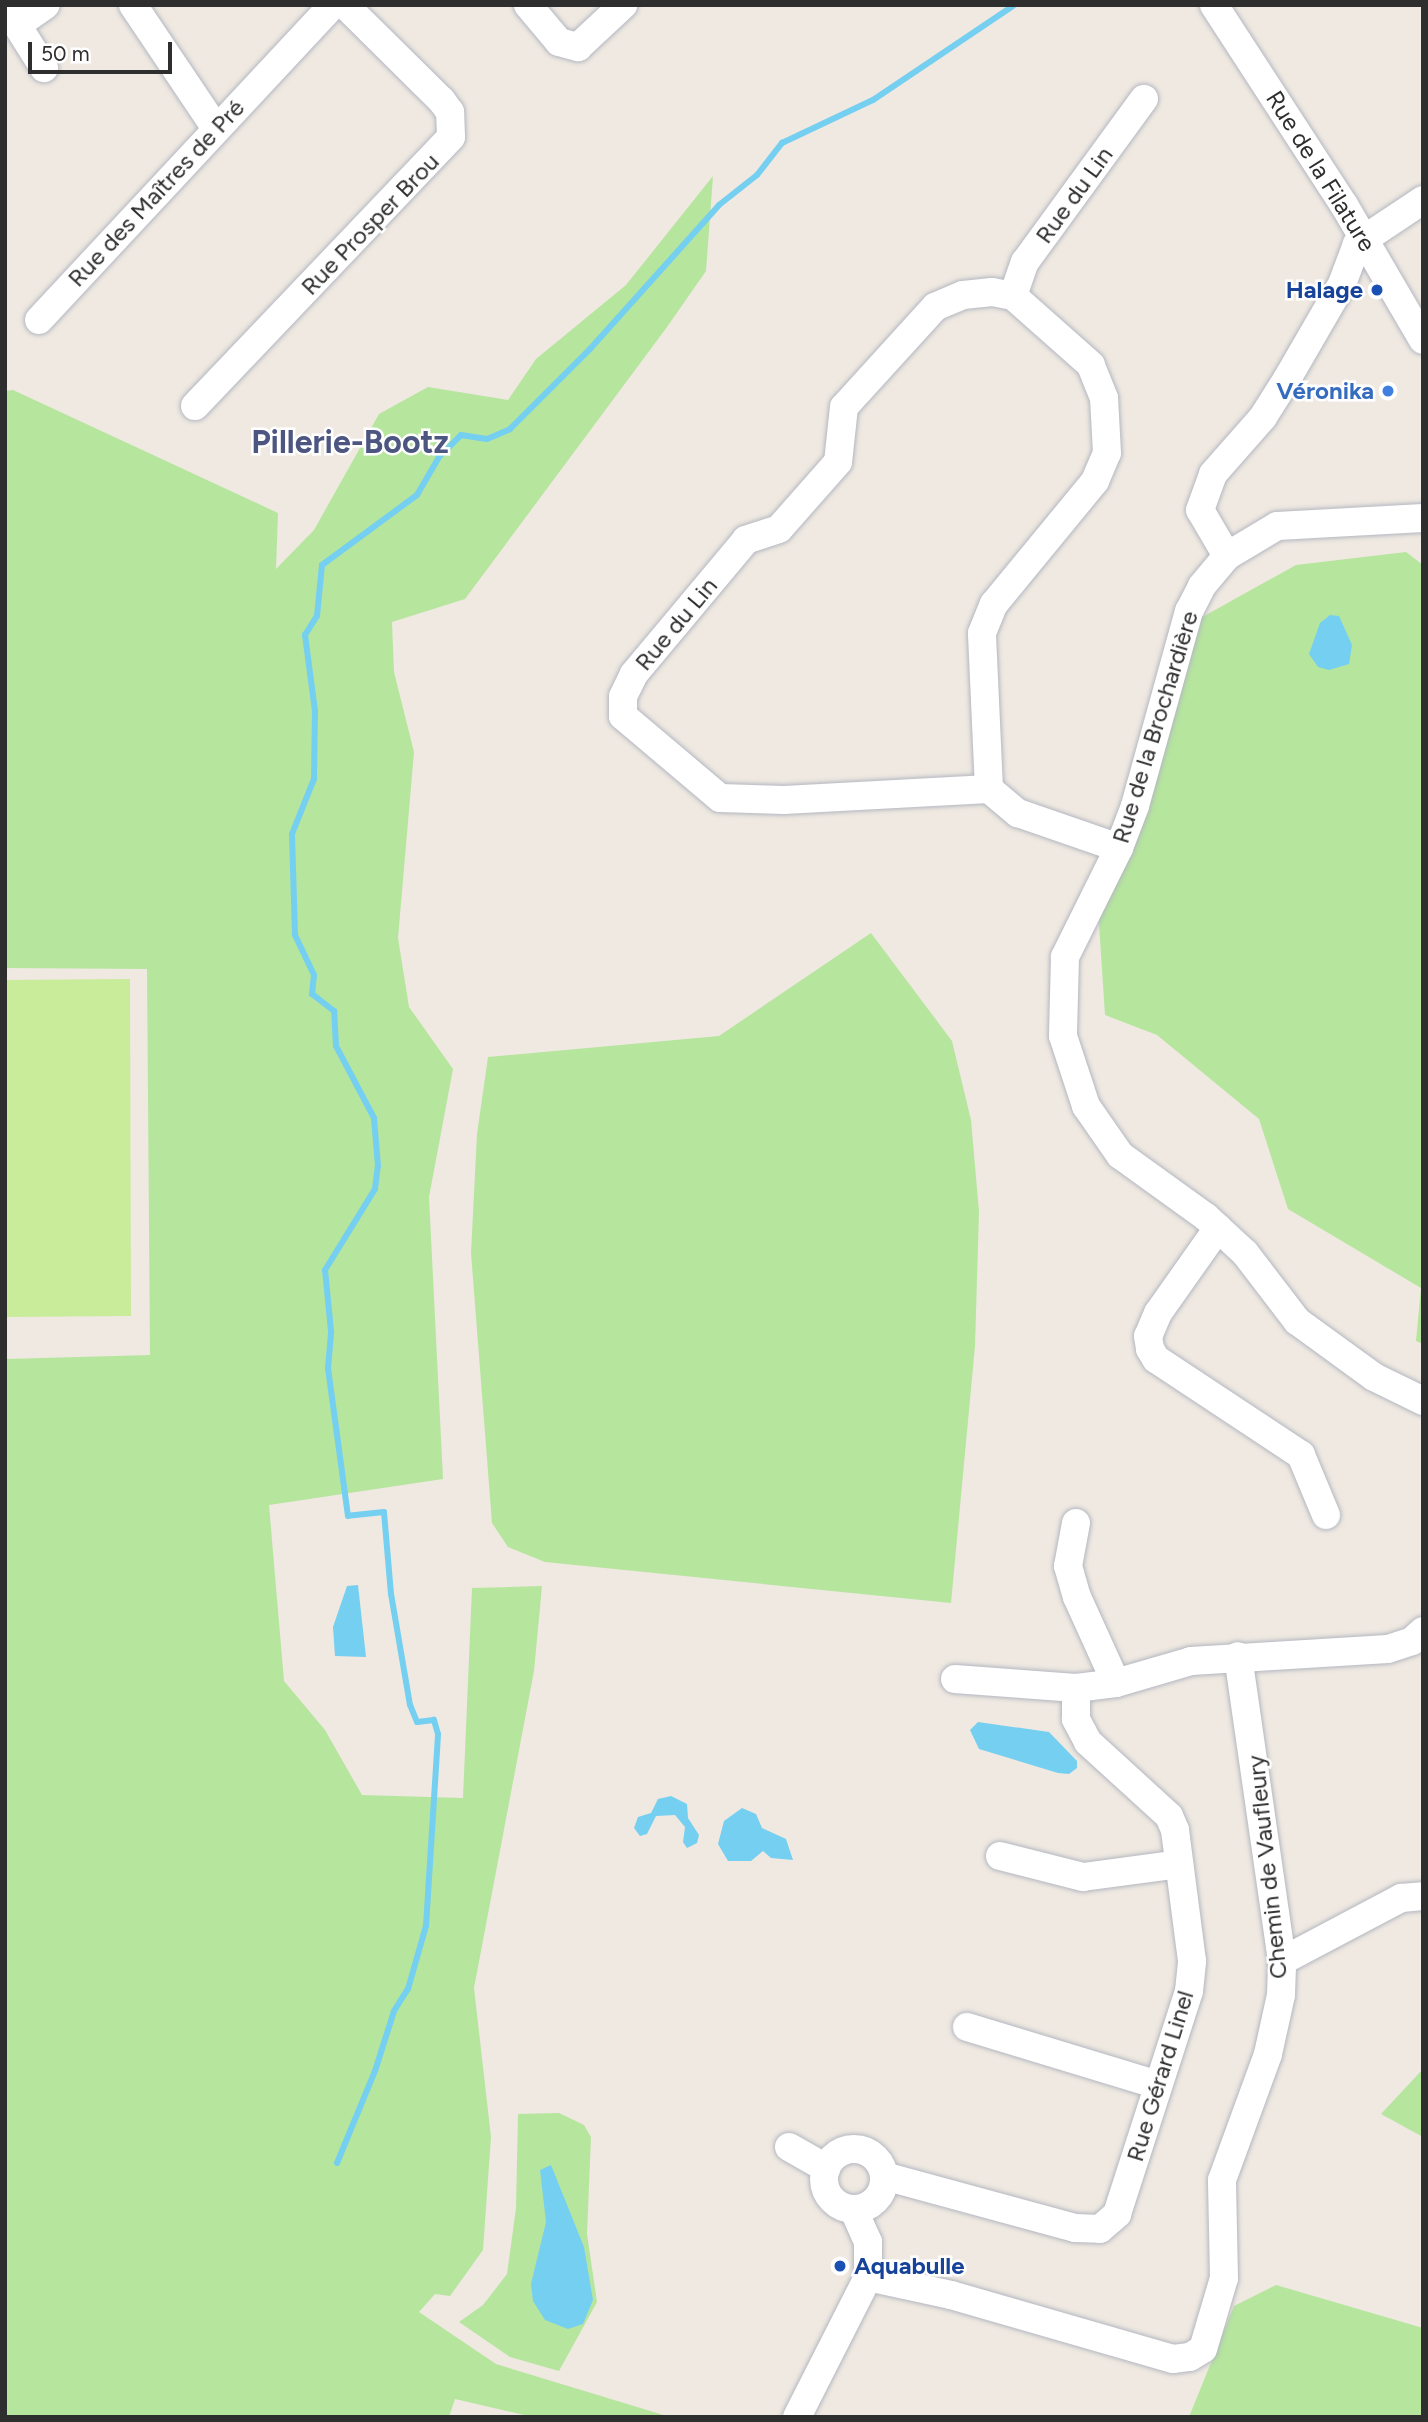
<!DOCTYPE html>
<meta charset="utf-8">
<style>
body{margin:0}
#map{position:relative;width:1428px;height:2422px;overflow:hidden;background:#efe9e1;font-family:Figtree,sans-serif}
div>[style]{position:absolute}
.green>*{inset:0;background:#b6e59e}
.pitch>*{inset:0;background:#c9ec9a}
.water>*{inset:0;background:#75cff0}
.stream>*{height:6px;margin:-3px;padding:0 3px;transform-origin:3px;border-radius:3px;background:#75cff0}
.roads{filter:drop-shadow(0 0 2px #b4b7c1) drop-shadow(0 0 2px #b4b7c1)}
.minor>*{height:28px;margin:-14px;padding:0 14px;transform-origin:14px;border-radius:14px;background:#fff}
.minor>.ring{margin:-14px;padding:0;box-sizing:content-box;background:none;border:28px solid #fff;border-radius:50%}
.dots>*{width:19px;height:19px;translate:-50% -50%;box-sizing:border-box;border:4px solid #fff;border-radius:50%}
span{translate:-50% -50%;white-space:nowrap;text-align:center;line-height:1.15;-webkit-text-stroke:5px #fff;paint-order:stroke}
.street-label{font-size:24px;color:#2e2e2e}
.transit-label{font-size:24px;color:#164399;font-weight:700}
.right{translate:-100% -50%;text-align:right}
.left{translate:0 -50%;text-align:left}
.shop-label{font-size:24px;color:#366cbe;font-weight:700}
.district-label{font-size:32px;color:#4d5680;font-weight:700}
.frame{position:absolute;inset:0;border:7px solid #2e2e2e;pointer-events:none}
.scale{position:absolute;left:28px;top:42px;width:144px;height:32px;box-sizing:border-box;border:4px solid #2e2e2e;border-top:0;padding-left:9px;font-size:21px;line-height:24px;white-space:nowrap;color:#2e2e2e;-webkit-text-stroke:5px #fff;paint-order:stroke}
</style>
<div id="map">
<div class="green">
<div style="clip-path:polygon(713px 176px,706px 271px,667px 327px,465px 599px,392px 622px,394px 672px,414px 752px,398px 938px,409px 1007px,453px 1069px,429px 1197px,443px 1479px,269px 1505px,284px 1681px,325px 1730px,362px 1795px,463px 1798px,472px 1588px,542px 1586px,534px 1671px,474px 1988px,491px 2137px,483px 2250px,450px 2296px,435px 2294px,419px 2312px,496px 2364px,670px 2417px,533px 2417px,455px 2399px,449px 2417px,5px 2417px,5px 1359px,150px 1355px,147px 969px,5px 968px,5px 391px,13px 390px,278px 513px,276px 569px,314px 530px,379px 414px,428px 387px,508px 400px,536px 359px,626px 285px)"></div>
<div style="clip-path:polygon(1406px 552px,1423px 565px,1423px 1344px,1416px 1341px,1421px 1288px,1288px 1209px,1259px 1119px,1157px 1035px,1105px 1015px,1098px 909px,1197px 620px,1296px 565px)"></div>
<div style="clip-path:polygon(871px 933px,952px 1041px,971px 1120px,979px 1212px,975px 1346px,951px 1603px,545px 1562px,508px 1547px,492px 1523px,471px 1253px,477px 1134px,488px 1057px,719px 1036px)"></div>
<div style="clip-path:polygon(1423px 2069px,1423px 2137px,1381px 2114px)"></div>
<div style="clip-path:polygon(559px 2113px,584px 2125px,591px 2137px,587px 2234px,597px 2302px,559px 2371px,510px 2357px,459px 2322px,483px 2305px,507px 2274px,516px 2208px,518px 2114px)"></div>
<div style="clip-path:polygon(1276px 2285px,1423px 2328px,1423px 2417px,1189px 2417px,1234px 2306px)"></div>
</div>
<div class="pitch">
<div style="clip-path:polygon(130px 979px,131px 1316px,5px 1317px,5px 980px)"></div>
</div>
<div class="water">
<div style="clip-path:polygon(1330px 615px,1339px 616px,1352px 645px,1349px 664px,1329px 670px,1318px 667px,1309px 654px,1320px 623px)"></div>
<div style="clip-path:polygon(358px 1585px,366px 1657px,335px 1656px,333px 1627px,347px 1586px)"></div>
<div style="clip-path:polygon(978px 1722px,1049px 1732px,1077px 1761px,1077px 1768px,1069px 1774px,1058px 1773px,979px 1749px,970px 1730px)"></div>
<div style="clip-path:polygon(671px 1796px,687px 1804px,688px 1818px,699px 1835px,697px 1843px,687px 1848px,683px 1842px,685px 1827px,675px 1815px,656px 1816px,647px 1834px,640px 1836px,634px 1828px,638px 1817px,651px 1813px,658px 1799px)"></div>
<div style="clip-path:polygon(742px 1808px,756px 1814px,762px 1828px,786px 1839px,793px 1860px,771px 1858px,763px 1851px,751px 1861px,728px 1861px,718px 1844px,724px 1821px)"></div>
<div style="clip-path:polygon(551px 2165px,584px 2247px,593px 2300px,583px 2324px,568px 2329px,545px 2320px,533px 2301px,531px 2284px,546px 2222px,540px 2170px)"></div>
</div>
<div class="stream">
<div style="left:337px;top:2163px;width:100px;rotate:-67.6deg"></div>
<div style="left:375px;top:2071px;width:63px;rotate:-72.4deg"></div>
<div style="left:394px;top:2011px;width:26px;rotate:-58deg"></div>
<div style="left:408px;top:1989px;width:66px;rotate:-74.1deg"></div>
<div style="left:426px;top:1926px;width:192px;rotate:-86.4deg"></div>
<div style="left:438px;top:1734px;width:15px;rotate:-106deg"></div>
<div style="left:434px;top:1720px;width:17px;rotate:173deg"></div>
<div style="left:417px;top:1722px;width:18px;rotate:-112deg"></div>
<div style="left:410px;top:1705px;width:113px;rotate:-99.7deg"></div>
<div style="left:391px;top:1594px;width:82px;rotate:-94.9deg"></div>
<div style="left:384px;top:1512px;width:36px;rotate:174deg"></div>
<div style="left:348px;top:1516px;width:149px;rotate:-97.7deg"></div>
<div style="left:328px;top:1368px;width:37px;rotate:-85deg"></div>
<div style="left:331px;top:1331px;width:61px;rotate:-95.6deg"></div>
<div style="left:325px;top:1270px;width:95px;rotate:-58.3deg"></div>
<div style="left:375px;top:1189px;width:23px;rotate:-83deg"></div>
<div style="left:378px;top:1166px;width:48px;rotate:-94.8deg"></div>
<div style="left:374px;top:1118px;width:81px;rotate:-117.8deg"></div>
<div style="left:336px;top:1046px;width:35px;rotate:-93deg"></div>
<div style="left:334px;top:1011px;width:28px;rotate:-142deg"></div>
<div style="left:312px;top:994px;width:19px;rotate:-84deg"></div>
<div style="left:314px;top:975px;width:44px;rotate:-115.4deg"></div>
<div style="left:295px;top:935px;width:101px;rotate:-91.7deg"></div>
<div style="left:292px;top:834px;width:59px;rotate:-68.2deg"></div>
<div style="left:314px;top:779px;width:68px;rotate:-89.2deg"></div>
<div style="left:315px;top:711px;width:77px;rotate:-97.5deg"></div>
<div style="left:305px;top:635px;width:22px;rotate:-58deg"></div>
<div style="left:317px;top:616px;width:51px;rotate:-84.4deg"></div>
<div style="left:322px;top:565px;width:118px;rotate:-36.4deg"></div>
<div style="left:417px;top:495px;width:44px;rotate:-59.9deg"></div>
<div style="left:439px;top:457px;width:31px;rotate:-45deg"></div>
<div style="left:461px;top:435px;width:26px;rotate:9deg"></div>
<div style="left:487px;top:439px;width:25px;rotate:-23deg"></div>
<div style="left:510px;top:429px;width:113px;rotate:-45deg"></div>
<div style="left:590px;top:349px;width:193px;rotate:-48.1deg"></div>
<div style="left:719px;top:205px;width:48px;rotate:-38.3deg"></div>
<div style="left:757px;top:175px;width:41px;rotate:-52deg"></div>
<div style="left:782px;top:143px;width:101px;rotate:-25.3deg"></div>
<div style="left:873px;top:100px;width:169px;rotate:-33.9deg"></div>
</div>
<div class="roads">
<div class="minor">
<div style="left:133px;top:5px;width:147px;rotate:56.1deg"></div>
<div style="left:528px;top:5px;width:48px;rotate:50deg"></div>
<div style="left:559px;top:42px;width:20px;rotate:15deg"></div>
<div style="left:578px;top:47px;width:62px;rotate:-43deg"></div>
<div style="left:1214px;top:5px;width:239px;rotate:57deg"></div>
<div style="left:1344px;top:205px;width:156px;rotate:59.7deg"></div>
<div style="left:5px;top:7px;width:22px;rotate:56deg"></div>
<div style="left:17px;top:25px;width:35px;rotate:-35deg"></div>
<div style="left:17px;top:25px;width:51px;rotate:57.9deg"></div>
<div style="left:1013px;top:296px;width:36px;rotate:-71deg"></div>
<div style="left:1025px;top:262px;width:202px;rotate:-53.9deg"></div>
<div style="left:39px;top:320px;width:431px;rotate:-47deg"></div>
<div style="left:195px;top:406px;width:371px;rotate:-46.4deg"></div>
<div style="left:451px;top:137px;width:25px;rotate:-92deg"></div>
<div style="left:450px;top:112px;width:14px;rotate:-126deg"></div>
<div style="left:442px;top:101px;width:136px;rotate:-135.3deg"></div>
<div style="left:1423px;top:518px;width:146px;rotate:176.9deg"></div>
<div style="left:1277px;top:526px;width:58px;rotate:149deg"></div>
<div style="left:1227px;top:556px;width:39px;rotate:130deg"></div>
<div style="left:1202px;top:586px;width:28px;rotate:117deg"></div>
<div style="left:1189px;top:611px;width:202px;rotate:105.5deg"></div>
<div style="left:1135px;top:806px;width:45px;rotate:110.9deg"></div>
<div style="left:1119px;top:848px;width:122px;rotate:116.4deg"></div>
<div style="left:1065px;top:957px;width:79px;rotate:91.5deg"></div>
<div style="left:1063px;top:1036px;width:74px;rotate:71.8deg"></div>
<div style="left:1086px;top:1106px;width:60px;rotate:55.2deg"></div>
<div style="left:1120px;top:1155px;width:106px;rotate:35.8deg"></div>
<div style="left:1206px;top:1217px;width:53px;rotate:42.7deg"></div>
<div style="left:1245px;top:1253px;width:86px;rotate:52.6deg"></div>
<div style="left:1297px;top:1321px;width:95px;rotate:36deg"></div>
<div style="left:1374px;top:1377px;width:55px;rotate:26.1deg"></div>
<div style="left:1227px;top:556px;width:53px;rotate:-120.4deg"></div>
<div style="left:1200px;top:510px;width:38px;rotate:-70deg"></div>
<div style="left:1213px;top:474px;width:76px;rotate:-48.7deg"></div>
<div style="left:1263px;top:417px;width:45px;rotate:-57.7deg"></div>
<div style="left:1287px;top:379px;width:110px;rotate:-59.9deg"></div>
<div style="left:1342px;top:284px;width:43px;rotate:-69.4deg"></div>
<div style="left:1357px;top:244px;width:79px;rotate:-33.7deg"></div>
<div style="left:989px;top:789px;width:156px;rotate:-92.6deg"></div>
<div style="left:982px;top:633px;width:31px;rotate:-68deg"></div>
<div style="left:994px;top:604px;width:159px;rotate:-50.6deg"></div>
<div style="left:1095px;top:481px;width:30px;rotate:-67deg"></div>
<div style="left:1107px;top:453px;width:55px;rotate:-93.1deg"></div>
<div style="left:1104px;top:398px;width:35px;rotate:-112deg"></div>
<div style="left:1091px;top:365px;width:104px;rotate:-138.5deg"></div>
<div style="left:1013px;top:296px;width:21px;rotate:-169deg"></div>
<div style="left:992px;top:292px;width:29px;rotate:174deg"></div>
<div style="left:963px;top:295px;width:30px;rotate:157deg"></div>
<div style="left:935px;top:307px;width:135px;rotate:132.3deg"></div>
<div style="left:844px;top:407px;width:55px;rotate:96.2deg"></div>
<div style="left:838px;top:462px;width:89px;rotate:131.4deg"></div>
<div style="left:779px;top:529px;width:35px;rotate:162deg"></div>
<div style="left:746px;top:540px;width:175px;rotate:129.9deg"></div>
<div style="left:634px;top:674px;width:25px;rotate:116deg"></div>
<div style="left:623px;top:697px;width:19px;rotate:90deg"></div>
<div style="left:623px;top:716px;width:127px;rotate:40.2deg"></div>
<div style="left:720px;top:798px;width:64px;rotate:1.8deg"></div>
<div style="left:784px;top:800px;width:205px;rotate:-3.1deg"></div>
<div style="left:989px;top:789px;width:38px;rotate:40deg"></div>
<div style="left:1018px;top:813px;width:107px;rotate:19.1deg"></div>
<div style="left:1218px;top:1228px;width:104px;rotate:125.2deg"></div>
<div style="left:1158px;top:1313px;width:25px;rotate:113deg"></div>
<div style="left:1148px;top:1336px;width:13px;rotate:81deg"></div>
<div style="left:1150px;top:1349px;width:12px;rotate:59deg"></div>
<div style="left:1156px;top:1359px;width:174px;rotate:33.5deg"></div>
<div style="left:1301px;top:1455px;width:65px;rotate:67.4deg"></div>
<div style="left:1076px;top:1523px;width:44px;rotate:100.5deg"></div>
<div style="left:1068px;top:1566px;width:32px;rotate:74deg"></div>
<div style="left:1077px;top:1597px;width:94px;rotate:65.6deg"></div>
<div style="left:955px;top:1679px;width:121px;rotate:4.3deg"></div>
<div style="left:1076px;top:1688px;width:40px;rotate:-7.1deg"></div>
<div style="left:1116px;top:1683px;width:78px;rotate:-16.3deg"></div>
<div style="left:1191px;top:1661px;width:197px;rotate:-3.5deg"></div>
<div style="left:1388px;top:1649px;width:25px;rotate:-18deg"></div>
<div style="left:1412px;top:1641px;width:15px;rotate:-42deg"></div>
<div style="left:1000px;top:1856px;width:86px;rotate:14.2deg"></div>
<div style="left:1083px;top:1877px;width:97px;rotate:-7.7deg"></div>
<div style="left:1282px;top:1961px;width:135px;rotate:-27.9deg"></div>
<div style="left:1401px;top:1898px;width:22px;rotate:-5deg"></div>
<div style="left:967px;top:2027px;width:200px;rotate:16.9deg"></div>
<div style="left:789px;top:2147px;width:43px;rotate:29.6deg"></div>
<div class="ring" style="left:824px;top:2149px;width:32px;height:32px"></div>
<div style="left:884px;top:2176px;width:198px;rotate:15.2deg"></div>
<div style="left:1075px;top:2228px;width:25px;rotate:2deg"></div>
<div style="left:1100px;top:2229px;width:23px;rotate:-41deg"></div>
<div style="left:1117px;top:2214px;width:234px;rotate:-72.1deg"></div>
<div style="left:1189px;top:1991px;width:30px;rotate:-84deg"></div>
<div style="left:1192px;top:1961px;width:132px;rotate:-97.4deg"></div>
<div style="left:1175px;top:1830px;width:15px;rotate:-113deg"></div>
<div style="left:1169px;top:1816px;width:110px;rotate:-137.6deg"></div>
<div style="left:1088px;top:1742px;width:26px;rotate:-118deg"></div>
<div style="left:1076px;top:1719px;width:31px;rotate:-90deg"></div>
<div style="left:868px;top:2277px;width:85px;rotate:12.2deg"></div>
<div style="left:951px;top:2295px;width:231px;rotate:16.1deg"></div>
<div style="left:1173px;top:2359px;width:17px;rotate:-7deg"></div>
<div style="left:1190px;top:2357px;width:15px;rotate:-32deg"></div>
<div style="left:1203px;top:2349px;width:74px;rotate:-73.5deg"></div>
<div style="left:1224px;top:2278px;width:98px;rotate:-91.2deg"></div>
<div style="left:1222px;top:2180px;width:134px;rotate:-69.9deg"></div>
<div style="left:1268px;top:2054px;width:60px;rotate:-77.6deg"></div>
<div style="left:1281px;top:1995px;width:34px;rotate:-88deg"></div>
<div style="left:1282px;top:1961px;width:308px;rotate:-98.2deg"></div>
<div style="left:797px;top:2417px;width:157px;rotate:-63.1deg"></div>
<div style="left:868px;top:2277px;width:35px;rotate:-90deg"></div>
<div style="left:868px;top:2242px;width:36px;rotate:-114deg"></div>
</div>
</div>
<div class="dots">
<div style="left:1377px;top:290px;background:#1a4fb4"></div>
<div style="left:1388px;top:391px;background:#3f7fe0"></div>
<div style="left:840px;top:2266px;background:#1a4fb4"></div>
</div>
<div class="street-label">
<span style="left:1321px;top:171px;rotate:58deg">Rue de la Filature</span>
<span style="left:156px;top:193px;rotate:-47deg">Rue des Maîtres de Pré</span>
<span style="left:1074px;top:195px;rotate:-54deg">Rue du Lin</span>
<span style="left:370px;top:224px;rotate:-46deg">Rue Prosper Brou</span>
<span style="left:676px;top:624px;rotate:-50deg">Rue du Lin</span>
<span style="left:1155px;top:727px;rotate:-73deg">Rue de la Brochardière</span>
<span style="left:1267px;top:1867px;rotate:-96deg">Chemin de Vaufleury</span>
<span style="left:1160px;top:2076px;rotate:-73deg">Rue Gérard Linel</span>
</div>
<div class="transit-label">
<span class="right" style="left:1363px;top:290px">Halage</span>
<span class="left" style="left:854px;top:2266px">Aquabulle</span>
</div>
<div class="shop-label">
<span class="right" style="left:1374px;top:391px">Véronika</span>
</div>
<div class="district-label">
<span style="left:350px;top:442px">Pillerie-Bootz</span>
</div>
<div class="frame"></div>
<div class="scale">50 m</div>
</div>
